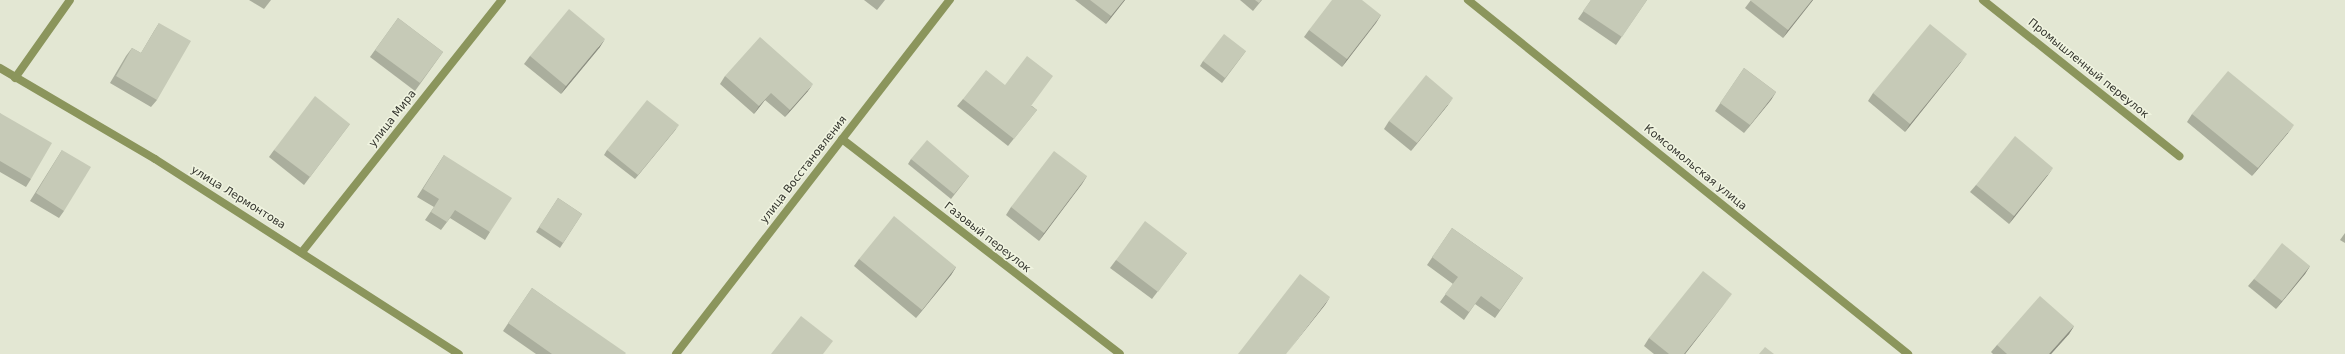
<!DOCTYPE html>
<meta charset="utf-8">
<style>
body{margin:0}
#map{position:relative;width:2345px;height:354px;overflow:hidden;background:#e3e7d3;font-family:"DejaVu Sans",sans-serif}
div>[style]{position:absolute}
.street>*{height:8px;margin:-4px;padding:0 4px;transform-origin:4px;border-radius:4px;background:#8b955c}
.wall>*{inset:0;background:#aaae9d}
.shaded-wall>*{inset:0;background:#8b8d80}
.building>*{inset:0;background:#c6cab7}
span{translate:-50% -50%;white-space:nowrap;text-align:center;line-height:1.15;-webkit-text-stroke:3px #f0f4e0;paint-order:stroke}
.street-label{font-size:11px;color:#33342d}
</style>
<div id="map">
<div class="street">
<div style="left:1468px;top:0;width:565px;rotate:38.82deg"></div>
<div style="left:1983px;top:0;width:251px;rotate:38.5deg"></div>
<div style="left:0;top:68px;width:180px;rotate:30.4deg"></div>
<div style="left:155px;top:159px;width:361px;rotate:32.7deg"></div>
<div style="left:15px;top:78px;width:95px;rotate:-54.8deg"></div>
<div style="left:842px;top:139px;width:351px;rotate:37.7deg"></div>
<div style="left:302px;top:252px;width:322px;rotate:-51.6deg"></div>
<div style="left:676px;top:354px;width:448px;rotate:-52.3deg"></div>
</div>
<div class="wall">
<div style="clip-path:polygon(249px 0,271px 0,264px 9px)"></div>
<div style="clip-path:polygon(864px 0,885px 0,877px 10px)"></div>
<div style="clip-path:polygon(1075px 0,1125px 0,1106px 24px)"></div>
<div style="clip-path:polygon(1240px 0,1262px 0,1253px 11px)"></div>
<div style="clip-path:polygon(1591px 0,1647px 0,1616px 45px,1578px 19px)"></div>
<div style="clip-path:polygon(1751px 0,1813px 0,1783px 38px,1745px 8px)"></div>
<div style="clip-path:polygon(1381px 15px,1342px 67px,1304px 37px,1309px 30px)"></div>
<div style="clip-path:polygon(398px 18px,443px 52px,415px 91px,370px 57px)"></div>
<div style="clip-path:polygon(159px 23px,157px 100px,151px 107px,110px 83px,126px 56px,132px 48px,141px 53px,154px 31px)"></div>
<div style="clip-path:polygon(600px 47px,561px 94px,524px 64px,530px 56px)"></div>
<div style="clip-path:polygon(1246px 51px,1222px 83px,1200px 66px,1203px 61px)"></div>
<div style="clip-path:polygon(1961px 62px,1905px 132px,1868px 101px,1873px 93px)"></div>
<div style="clip-path:polygon(1744px 68px,1776px 92px,1744px 133px,1715px 111px)"></div>
<div style="clip-path:polygon(725px 76px,808px 91px,785px 117px,765px 100px,754px 114px,720px 84px)"></div>
<div style="clip-path:polygon(963px 99px,1032px 106px,1037px 110px,1008px 146px,957px 106px)"></div>
<div style="clip-path:polygon(1448px 105px,1411px 151px,1384px 129px,1389px 121px)"></div>
<div style="clip-path:polygon(0 113px,31px 179px,26px 187px,0 172px)"></div>
<div style="clip-path:polygon(2192px 114px,2288px 133px,2252px 176px,2187px 122px)"></div>
<div style="clip-path:polygon(350px 124px,304px 185px,269px 157px,274px 150px)"></div>
<div style="clip-path:polygon(676px 129px,635px 179px,604px 155px,607px 150px)"></div>
<div style="clip-path:polygon(62px 150px,64px 211px,59px 218px,30px 201px,57px 158px)"></div>
<div style="clip-path:polygon(444px 155px,490px 232px,485px 240px,450px 218px,441px 230px,425px 220px,434px 207px,417px 197px)"></div>
<div style="clip-path:polygon(911px 159px,969px 176px,951px 199px,908px 164px)"></div>
<div style="clip-path:polygon(2048px 175px,2009px 224px,1970px 192px,1976px 185px)"></div>
<div style="clip-path:polygon(1087px 176px,1039px 241px,1006px 215px,1011px 207px)"></div>
<div style="clip-path:polygon(558px 198px,582px 214px,560px 248px,536px 232px)"></div>
<div style="clip-path:polygon(1452px 228px,1523px 278px,1495px 318px,1475px 304px,1464px 320px,1440px 302px,1453px 284px,1427px 265px)"></div>
<div style="clip-path:polygon(2345px 233px,2345px 243px,2340px 240px)"></div>
<div style="clip-path:polygon(1187px 253px,1152px 299px,1110px 268px,1116px 260px)"></div>
<div style="clip-path:polygon(859px 259px,956px 267px,951px 275px,916px 318px,854px 266px)"></div>
<div style="clip-path:polygon(2310px 266px,2305px 274px,2276px 309px,2248px 286px,2254px 279px)"></div>
<div style="clip-path:polygon(532px 288px,625px 354px,536px 354px,503px 331px)"></div>
<div style="clip-path:polygon(1726px 301px,1685px 354px,1654px 354px,1644px 346px,1649px 338px)"></div>
<div style="clip-path:polygon(2074px 326px,2069px 334px,2051px 354px,1993px 354px,1991px 352px,1997px 345px)"></div>
</div>
<div class="shaded-wall">
<div style="clip-path:polygon(1124px 0,1125px 0,1106px 24px,1111px 16px)"></div>
<div style="clip-path:polygon(1812px 0,1813px 0,1783px 38px,1788px 30px)"></div>
<div style="clip-path:polygon(1381px 15px,1376px 23px,1342px 67px,1347px 59px)"></div>
<div style="clip-path:polygon(605px 39px,600px 47px,561px 94px,566px 86px)"></div>
<div style="clip-path:polygon(1967px 54px,1961px 62px,1905px 132px,1910px 124px)"></div>
<div style="clip-path:polygon(813px 84px,808px 91px,785px 117px,790px 110px)"></div>
<div style="clip-path:polygon(1776px 92px,1771px 100px,1744px 133px,1750px 125px)"></div>
<div style="clip-path:polygon(771px 93px,765px 100px,754px 114px,759px 106px)"></div>
<div style="clip-path:polygon(1453px 98px,1448px 105px,1411px 151px,1417px 143px)"></div>
<div style="clip-path:polygon(679px 125px,676px 129px,635px 179px,638px 175px)"></div>
<div style="clip-path:polygon(2294px 125px,2288px 133px,2252px 176px,2258px 168px)"></div>
<div style="clip-path:polygon(2053px 168px,2048px 175px,2009px 224px,2014px 216px)"></div>
<div style="clip-path:polygon(1087px 176px,1082px 184px,1039px 241px,1044px 233px)"></div>
<div style="clip-path:polygon(2310px 266px,2305px 274px,2276px 309px,2282px 301px)"></div>
<div style="clip-path:polygon(956px 267px,951px 275px,916px 318px,922px 310px)"></div>
<div style="clip-path:polygon(1732px 294px,1685px 354px,1684px 354px)"></div>
<div style="clip-path:polygon(1330px 297px,1325px 305px,1286px 354px)"></div>
<div style="clip-path:polygon(2074px 326px,2069px 334px,2051px 354px,2049px 354px)"></div>
</div>
<div class="building">
<div style="clip-path:polygon(1090px 0,1124px 0,1111px 16px)"></div>
<div style="clip-path:polygon(1255px 0,1261px 0,1259px 3px)"></div>
<div style="clip-path:polygon(1332px 0,1362px 0,1381px 15px,1347px 59px,1309px 30px)"></div>
<div style="clip-path:polygon(1591px 0,1647px 0,1622px 37px,1583px 11px)"></div>
<div style="clip-path:polygon(1751px 0,1812px 0,1788px 30px,1751px 1px)"></div>
<div style="clip-path:polygon(569px 9px,605px 39px,566px 86px,530px 56px)"></div>
<div style="clip-path:polygon(398px 18px,443px 52px,420px 83px,375px 50px)"></div>
<div style="clip-path:polygon(159px 23px,191px 41px,157px 100px,116px 76px,132px 48px,141px 53px)"></div>
<div style="clip-path:polygon(1930px 24px,1967px 54px,1910px 124px,1873px 93px)"></div>
<div style="clip-path:polygon(1224px 34px,1246px 51px,1225px 78px,1203px 61px)"></div>
<div style="clip-path:polygon(760px 37px,813px 84px,790px 110px,771px 93px,759px 106px,725px 76px)"></div>
<div style="clip-path:polygon(1027px 56px,1053px 76px,1031px 106px,1037px 110px,1014px 139px,963px 99px,986px 70px,1005px 85px)"></div>
<div style="clip-path:polygon(1744px 68px,1776px 92px,1750px 125px,1720px 103px)"></div>
<div style="clip-path:polygon(2228px 71px,2294px 125px,2258px 168px,2192px 114px)"></div>
<div style="clip-path:polygon(1426px 75px,1453px 98px,1417px 143px,1389px 121px)"></div>
<div style="clip-path:polygon(315px 96px,350px 124px,310px 177px,274px 150px)"></div>
<div style="clip-path:polygon(647px 100px,679px 125px,638px 175px,607px 150px)"></div>
<div style="clip-path:polygon(0 113px,52px 143px,31px 179px,0 161px)"></div>
<div style="clip-path:polygon(2015px 136px,2053px 168px,2014px 216px,1976px 185px)"></div>
<div style="clip-path:polygon(927px 140px,969px 176px,954px 194px,911px 159px)"></div>
<div style="clip-path:polygon(62px 150px,91px 167px,64px 211px,36px 193px)"></div>
<div style="clip-path:polygon(1054px 151px,1087px 176px,1044px 233px,1011px 207px)"></div>
<div style="clip-path:polygon(444px 155px,512px 198px,490px 232px,455px 210px,447px 222px,431px 212px,439px 199px,423px 189px)"></div>
<div style="clip-path:polygon(558px 198px,582px 214px,563px 243px,539px 227px)"></div>
<div style="clip-path:polygon(894px 216px,956px 267px,922px 310px,859px 259px)"></div>
<div style="clip-path:polygon(1145px 221px,1187px 253px,1158px 292px,1116px 260px)"></div>
<div style="clip-path:polygon(1452px 228px,1523px 278px,1500px 310px,1481px 296px,1469px 312px,1445px 294px,1458px 277px,1432px 257px)"></div>
<div style="clip-path:polygon(2282px 243px,2310px 266px,2282px 301px,2254px 279px)"></div>
<div style="clip-path:polygon(1703px 271px,1732px 294px,1684px 354px,1669px 354px,1649px 338px)"></div>
<div style="clip-path:polygon(1300px 274px,1330px 297px,1286px 354px,1238px 354px)"></div>
<div style="clip-path:polygon(532px 288px,626px 353px,625px 354px,552px 354px,508px 323px)"></div>
<div style="clip-path:polygon(2040px 296px,2074px 326px,2049px 354px,2007px 354px,1997px 345px)"></div>
<div style="clip-path:polygon(801px 316px,833px 341px,823px 354px,771px 354px)"></div>
<div style="clip-path:polygon(1765px 347px,1774px 354px,1759px 354px)"></div>
</div>
<div class="street-label">
<span style="left:2088px;top:69px;rotate:39deg">Промышленный переулок</span>
<span style="left:393px;top:119px;rotate:-52deg">улица Мира</span>
<span style="left:1695px;top:168px;rotate:39deg">Комсомольская улица</span>
<span style="left:804px;top:170px;rotate:-52deg">улица Восстановления</span>
<span style="left:238px;top:198px;rotate:32deg">улица Лермонтова</span>
<span style="left:987px;top:238px;rotate:38deg">Газовый переулок</span>
</div>
</div>
